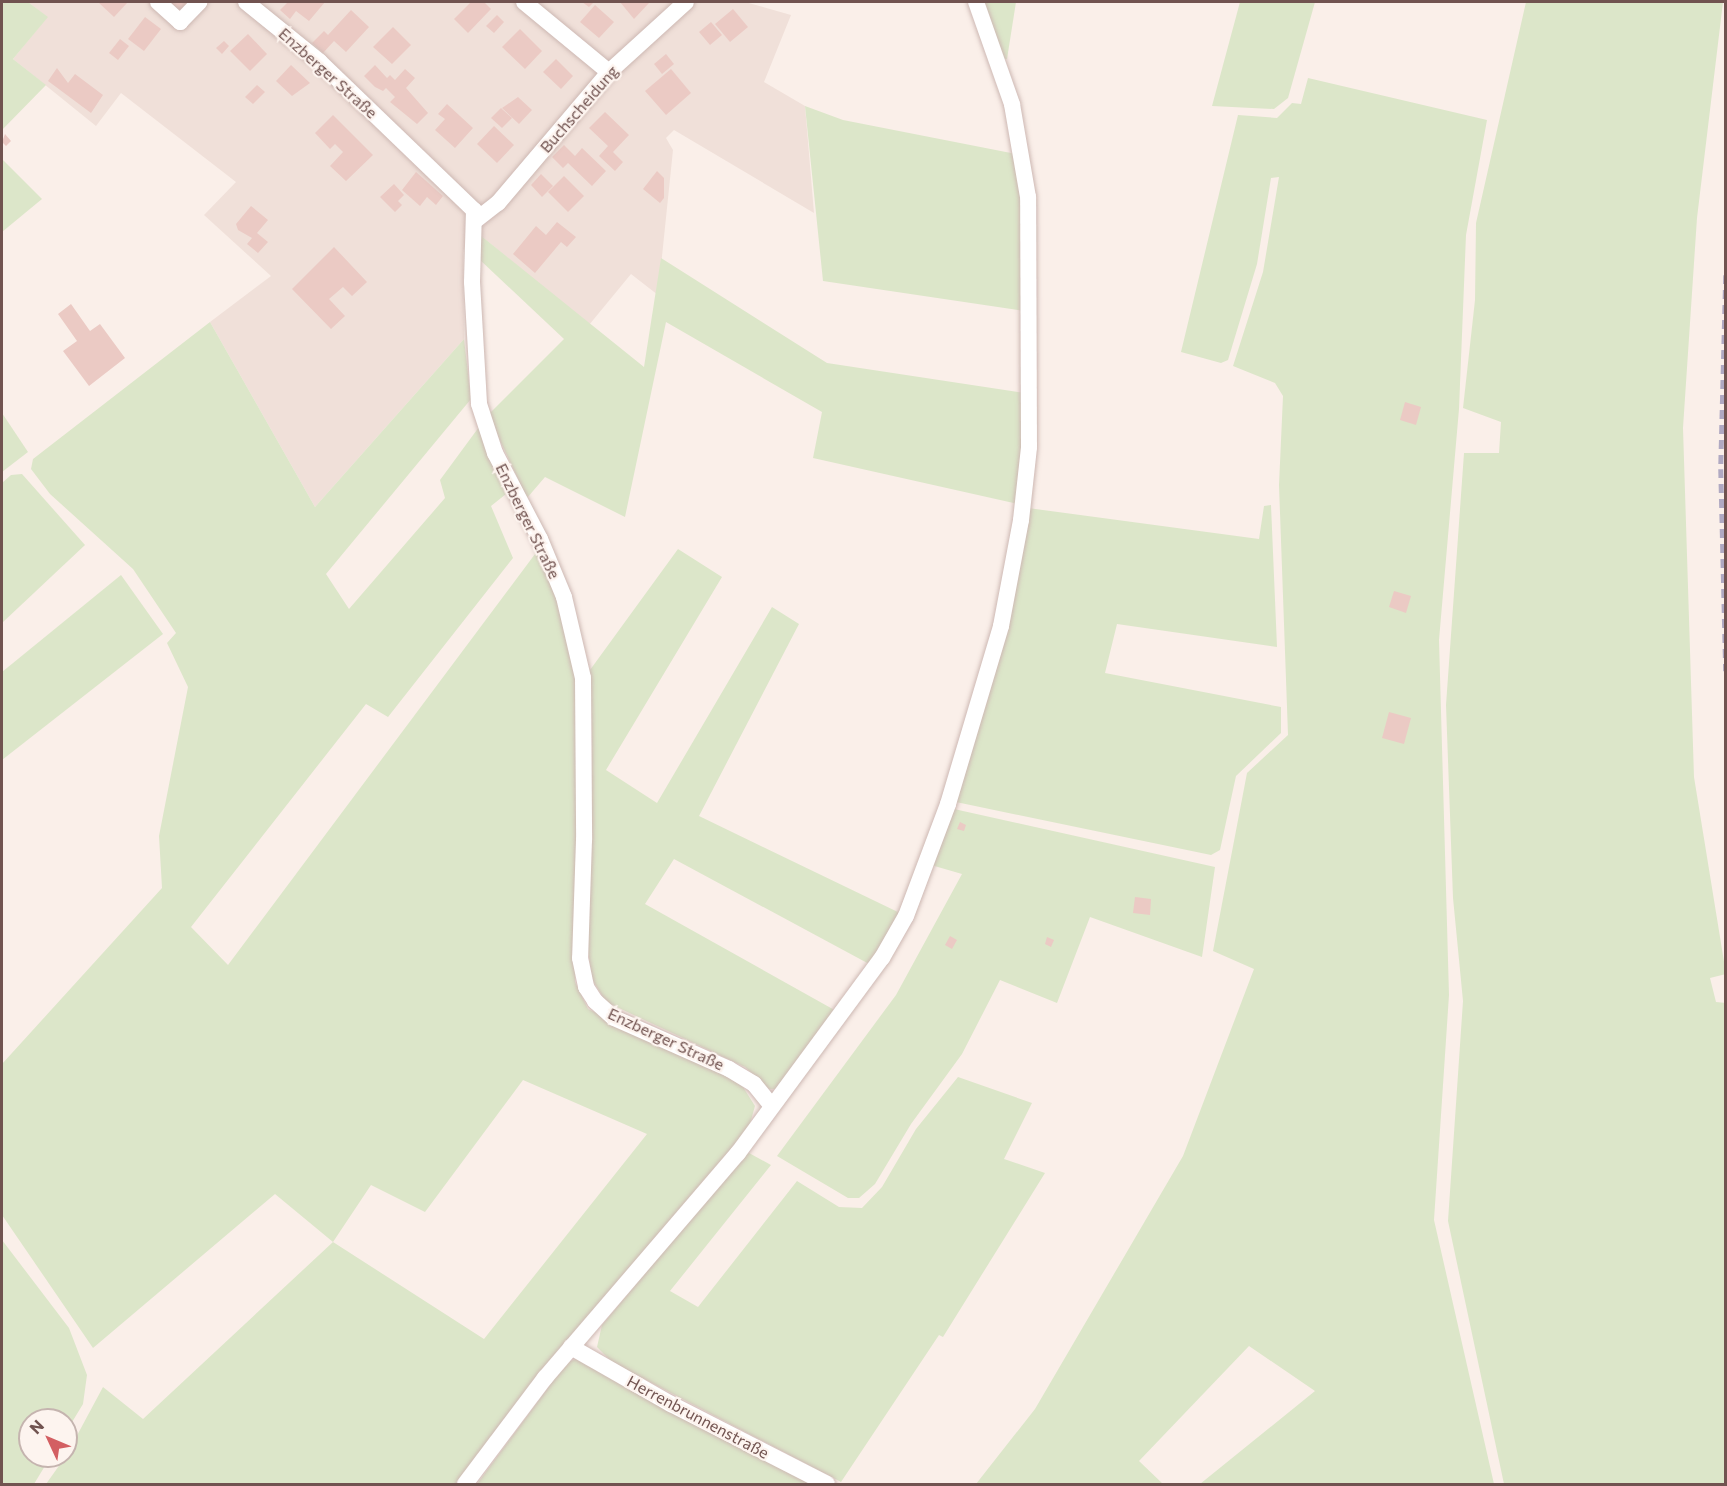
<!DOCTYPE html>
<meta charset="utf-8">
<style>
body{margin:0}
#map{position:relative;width:1727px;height:1486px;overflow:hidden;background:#faefe9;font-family:Commissioner,sans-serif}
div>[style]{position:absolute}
.residential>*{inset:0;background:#f0e0d9}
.green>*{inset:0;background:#dce6c9}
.building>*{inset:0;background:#ebcac4}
.roads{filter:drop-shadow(0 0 2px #cdb8b3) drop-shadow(0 0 2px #cdb8b3)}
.minor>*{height:16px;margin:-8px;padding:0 8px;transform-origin:8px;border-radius:8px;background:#fff}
.rail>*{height:4.5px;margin-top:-2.25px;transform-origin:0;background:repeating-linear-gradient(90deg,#b0a9c2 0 9px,transparent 0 15px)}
span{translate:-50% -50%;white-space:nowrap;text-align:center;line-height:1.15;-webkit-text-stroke:4.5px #fdf4ef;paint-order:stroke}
.street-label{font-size:16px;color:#715350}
.frame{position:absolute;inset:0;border:3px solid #715350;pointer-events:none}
.north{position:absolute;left:18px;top:1408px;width:60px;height:60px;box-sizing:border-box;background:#fdf4ef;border:2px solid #c5b4af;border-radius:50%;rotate:314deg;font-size:16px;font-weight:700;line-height:24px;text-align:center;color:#715350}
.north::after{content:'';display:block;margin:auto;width:21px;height:27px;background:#d35f62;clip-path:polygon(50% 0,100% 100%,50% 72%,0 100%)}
</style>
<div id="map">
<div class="residential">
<div style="clip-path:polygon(28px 2px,745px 2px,791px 15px,764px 82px,805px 106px,814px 213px,674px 130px,666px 138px,673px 150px,658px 295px,631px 274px,589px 325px,469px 226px,463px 253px,464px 339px,315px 507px,210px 322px,271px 276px,204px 215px,236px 182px,121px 93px,96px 126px,13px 59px,47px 17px)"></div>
</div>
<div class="green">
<div style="clip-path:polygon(2px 2px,28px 2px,48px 17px,13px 59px,46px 85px,2px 130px)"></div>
<div style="clip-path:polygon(980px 2px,1016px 2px,1007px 59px,1003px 59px)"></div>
<div style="clip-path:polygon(1240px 2px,1315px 2px,1288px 98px,1274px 109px,1212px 106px)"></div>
<div style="clip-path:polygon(1526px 2px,1723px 2px,1697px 218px,1683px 428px,1694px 777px,1726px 974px,1710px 978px,1716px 1002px,1726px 1003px,1725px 1484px,1504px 1484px,1448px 1221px,1463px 1001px,1453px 898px,1446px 705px,1464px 453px,1499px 453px,1501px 422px,1463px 408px,1475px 300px,1476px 223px)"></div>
<div style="clip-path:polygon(1308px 78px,1487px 120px,1466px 235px,1459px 409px,1439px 640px,1449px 995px,1434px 1220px,1494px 1484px,1200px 1484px,1315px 1391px,1249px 1346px,1139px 1461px,1163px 1484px,976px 1484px,1035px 1409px,1183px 1156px,1254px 969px,1213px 951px,1247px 773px,1288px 735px,1279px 485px,1283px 396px,1275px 383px,1233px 366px,1263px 272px,1279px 177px,1271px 178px,1257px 264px,1228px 360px,1221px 363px,1181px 352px,1238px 115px,1277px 118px,1292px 103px,1301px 104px)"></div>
<div style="clip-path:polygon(805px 106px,843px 120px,1016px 154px,1024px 202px,1025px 311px,823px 281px)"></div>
<div style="clip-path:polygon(2px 159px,42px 199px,2px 232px)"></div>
<div style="clip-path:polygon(480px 235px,644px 367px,661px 258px,827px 363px,1025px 393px,1018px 504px,813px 458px,822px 412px,666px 322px,625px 517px,545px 477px,527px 498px,488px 415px,564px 339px,479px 259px)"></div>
<div style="clip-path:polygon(evenodd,210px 322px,315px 507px,464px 339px,471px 399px,326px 574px,349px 609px,445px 498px,440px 480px,479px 427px,506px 494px,491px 506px,513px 558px,388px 717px,366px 704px,191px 927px,228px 965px,538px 550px,568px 628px,579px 695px,575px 982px,588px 1009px,714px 1067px,743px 1087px,755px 1106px,749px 1127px,457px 1484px,46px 1484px,66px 1456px,103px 1387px,143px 1419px,333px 1242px,275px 1194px,93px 1348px,2px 1215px,2px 1064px,162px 888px,159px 836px,188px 687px,167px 643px,176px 633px,133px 569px,50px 494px,31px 469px,33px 459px,210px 322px,523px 1080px,647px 1134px,484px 1339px,333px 1242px,371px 1185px,425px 1212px,523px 1080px)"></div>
<div style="clip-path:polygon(2px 413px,28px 452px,2px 472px)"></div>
<div style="clip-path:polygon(22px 474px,85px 545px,2px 623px,2px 483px,11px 475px)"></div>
<div style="clip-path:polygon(1271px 505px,1277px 647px,1117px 624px,1105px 673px,1281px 707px,1281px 733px,1236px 776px,1220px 850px,1211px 855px,956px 802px,1028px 508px,1259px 539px,1264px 506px)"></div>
<div style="clip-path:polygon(678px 549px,722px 577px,606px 770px,657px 803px,772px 607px,799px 624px,699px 816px,902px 914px,871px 965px,674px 859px,645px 904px,838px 1012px,779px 1089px,769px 1089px,745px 1067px,606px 1002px,592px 979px,588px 950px,592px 751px,590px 670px)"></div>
<div style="clip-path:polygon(121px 575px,163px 634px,2px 760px,2px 672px)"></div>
<div style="clip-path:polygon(954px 809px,1215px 867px,1202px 957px,1090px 917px,1057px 1003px,1000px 980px,962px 1054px,911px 1124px,875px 1184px,859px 1198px,848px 1198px,777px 1156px,896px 995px,962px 874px,931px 865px)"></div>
<div style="clip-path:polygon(958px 1077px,1032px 1103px,1004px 1159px,1045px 1173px,943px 1337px,939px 1335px,841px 1482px,612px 1362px,597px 1347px,602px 1325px,743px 1155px,749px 1153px,771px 1165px,670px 1291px,698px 1307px,797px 1181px,839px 1207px,862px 1208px,882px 1187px,916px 1129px)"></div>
<div style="clip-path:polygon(2px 1240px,69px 1328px,87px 1375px,83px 1404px,66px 1432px,66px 1420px,30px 1420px,30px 1456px,51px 1456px,34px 1484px,2px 1484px)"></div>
<div style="clip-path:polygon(580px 1358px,814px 1484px,477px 1484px,567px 1362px)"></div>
</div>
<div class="building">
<div style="clip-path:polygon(98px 2px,128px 2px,114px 17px)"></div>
<div style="clip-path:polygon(167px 2px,190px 2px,179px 13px)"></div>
<div style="clip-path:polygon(288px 2px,325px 2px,309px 21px,296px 11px,290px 19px,280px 10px)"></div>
<div style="clip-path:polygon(471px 2px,484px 2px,491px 9px,468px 33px,454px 19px)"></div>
<div style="clip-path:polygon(582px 2px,594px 2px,589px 7px)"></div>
<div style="clip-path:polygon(620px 2px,648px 2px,649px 3px,634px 19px)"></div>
<div style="clip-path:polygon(595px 5px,614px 22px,599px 38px,580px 22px)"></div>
<div style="clip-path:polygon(733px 9px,748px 27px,730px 42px,715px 24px)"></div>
<div style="clip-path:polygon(351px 10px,369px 27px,346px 52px,334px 41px,323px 53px,312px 43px,324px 31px,328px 35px)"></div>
<div style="clip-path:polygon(497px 15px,504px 22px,494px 33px,486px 26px)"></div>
<div style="clip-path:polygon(145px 17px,161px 29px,144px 51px,128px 39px)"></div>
<div style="clip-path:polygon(711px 22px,722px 35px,710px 45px,699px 32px)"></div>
<div style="clip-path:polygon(393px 27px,411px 45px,392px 64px,373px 47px)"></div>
<div style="clip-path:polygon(520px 29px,542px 51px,525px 69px,502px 47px)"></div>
<div style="clip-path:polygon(248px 34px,267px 54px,250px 71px,230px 51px)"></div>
<div style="clip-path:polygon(120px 39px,129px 46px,118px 60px,109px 53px)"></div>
<div style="clip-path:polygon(224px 41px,229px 46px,222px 54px,216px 48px)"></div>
<div style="clip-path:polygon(666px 54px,674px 64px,662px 74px,654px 64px)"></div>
<div style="clip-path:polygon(556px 59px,573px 76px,561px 89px,543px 72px)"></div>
<div style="clip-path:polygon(291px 65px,310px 83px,292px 96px,276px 81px)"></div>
<div style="clip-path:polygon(375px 65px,387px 78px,390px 75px,395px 80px,405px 69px,415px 78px,406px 88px,428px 113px,417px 124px,390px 102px,395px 97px,386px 88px,383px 91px,375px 87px,364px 76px)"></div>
<div style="clip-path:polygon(57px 68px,68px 83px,75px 74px,103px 95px,91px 113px,48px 81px)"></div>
<div style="clip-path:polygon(671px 69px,691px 93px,666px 115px,645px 91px)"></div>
<div style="clip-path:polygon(257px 85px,265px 92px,253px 104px,245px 97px)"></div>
<div style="clip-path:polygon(518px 97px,532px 110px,519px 124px,502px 108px)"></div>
<div style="clip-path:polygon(447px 104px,473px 128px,455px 148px,435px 130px,445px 119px,438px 114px)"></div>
<div style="clip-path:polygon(501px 108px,512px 118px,502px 128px,491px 118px)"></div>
<div style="clip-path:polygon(605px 112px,629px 135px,613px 152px,623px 162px,615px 171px,599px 156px,608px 146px,589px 128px)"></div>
<div style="clip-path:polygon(333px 115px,373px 155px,346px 181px,330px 166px,343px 152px,335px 144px,330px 149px,315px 133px)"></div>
<div style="clip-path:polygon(494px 126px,514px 145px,497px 163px,477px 144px)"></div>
<div style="clip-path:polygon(5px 134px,11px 141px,6px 146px,2px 142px)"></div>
<div style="clip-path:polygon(564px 145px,575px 156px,582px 148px,606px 171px,592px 186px,568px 163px,563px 168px,552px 157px)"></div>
<div style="clip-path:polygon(657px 171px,664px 178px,664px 198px,660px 203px,643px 189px)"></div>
<div style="clip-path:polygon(416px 172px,443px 196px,436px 205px,427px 197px,420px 206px,402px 190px)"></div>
<div style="clip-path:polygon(541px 174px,553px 186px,542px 197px,531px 185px)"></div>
<div style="clip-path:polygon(564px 176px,584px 196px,568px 212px,548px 192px)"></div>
<div style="clip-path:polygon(394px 184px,404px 195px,398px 201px,402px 205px,395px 212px,380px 197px)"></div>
<div style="clip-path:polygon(251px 206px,268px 220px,257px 233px,268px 242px,258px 253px,247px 244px,252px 238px,238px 230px,236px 224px)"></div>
<div style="clip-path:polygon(557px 222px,576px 237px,567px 247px,561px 242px,535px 273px,513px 254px,536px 226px,546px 235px)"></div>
<div style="clip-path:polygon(334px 247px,367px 282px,352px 296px,343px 287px,329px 299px,345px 316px,331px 329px,292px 289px)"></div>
<div style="clip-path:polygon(71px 304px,90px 331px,100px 324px,125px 358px,89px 386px,63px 351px,77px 341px,58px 314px)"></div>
<div style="clip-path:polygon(1405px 402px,1421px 407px,1416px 425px,1400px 420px)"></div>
<div style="clip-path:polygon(1394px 591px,1411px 596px,1406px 613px,1389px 607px)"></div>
<div style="clip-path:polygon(1389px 712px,1411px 718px,1404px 744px,1382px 738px)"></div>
<div style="clip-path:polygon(960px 822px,966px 825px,964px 831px,957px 829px)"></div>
<div style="clip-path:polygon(1135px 897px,1151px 899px,1150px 915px,1133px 913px)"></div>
<div style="clip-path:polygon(950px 936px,957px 940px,952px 949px,945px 945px)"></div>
<div style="clip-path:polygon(1047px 937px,1054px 940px,1051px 947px,1045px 944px)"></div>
</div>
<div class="roads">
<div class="minor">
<div style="left:158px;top:2px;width:30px;rotate:42deg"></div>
<div style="left:180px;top:22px;width:28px;rotate:-46deg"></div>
<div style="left:246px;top:2px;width:95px;rotate:39deg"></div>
<div style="left:320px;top:62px;width:214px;rotate:43.9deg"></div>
<div style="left:474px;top:210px;width:72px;rotate:91.6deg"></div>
<div style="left:472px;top:282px;width:122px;rotate:86.7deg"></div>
<div style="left:479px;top:404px;width:52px;rotate:71.9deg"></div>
<div style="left:495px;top:453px;width:97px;rotate:62.4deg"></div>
<div style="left:540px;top:539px;width:63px;rotate:67.5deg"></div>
<div style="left:564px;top:597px;width:83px;rotate:76.8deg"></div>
<div style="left:583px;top:678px;width:162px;rotate:89.6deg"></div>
<div style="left:584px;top:840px;width:118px;rotate:91.9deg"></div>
<div style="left:580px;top:958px;width:30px;rotate:78deg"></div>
<div style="left:586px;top:987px;width:17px;rotate:57deg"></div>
<div style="left:595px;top:1001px;width:25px;rotate:42deg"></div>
<div style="left:614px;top:1018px;width:126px;rotate:23.9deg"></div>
<div style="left:729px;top:1069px;width:29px;rotate:31deg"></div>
<div style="left:754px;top:1084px;width:28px;rotate:51deg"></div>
<div style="left:524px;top:2px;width:110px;rotate:39.5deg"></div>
<div style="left:476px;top:220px;width:28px;rotate:-38deg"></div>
<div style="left:498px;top:203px;width:172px;rotate:-49.7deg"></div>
<div style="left:609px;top:72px;width:104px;rotate:-42.3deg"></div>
<div style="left:571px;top:1347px;width:115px;rotate:29.7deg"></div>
<div style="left:671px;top:1404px;width:175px;rotate:27.1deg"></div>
<div style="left:465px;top:1484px;width:133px;rotate:-53deg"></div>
<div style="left:545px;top:1378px;width:296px;rotate:-49.4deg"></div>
<div style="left:738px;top:1153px;width:242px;rotate:-53.6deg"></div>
<div style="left:882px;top:958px;width:48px;rotate:-60.3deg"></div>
<div style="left:906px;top:916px;width:120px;rotate:-69.4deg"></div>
<div style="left:948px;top:804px;width:186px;rotate:-73.4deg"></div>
<div style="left:1001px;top:626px;width:108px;rotate:-79.3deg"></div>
<div style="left:1021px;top:520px;width:73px;rotate:-83.7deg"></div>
<div style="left:1029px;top:447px;width:250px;rotate:-90.2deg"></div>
<div style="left:1028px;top:197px;width:94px;rotate:-99.8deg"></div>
<div style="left:1012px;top:104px;width:108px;rotate:-109.4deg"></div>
</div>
</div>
<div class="rail">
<div style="left:1726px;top:275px;width:194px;rotate:91.5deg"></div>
<div style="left:1721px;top:469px;width:202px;rotate:88.6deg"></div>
</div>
<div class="street-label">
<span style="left:328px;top:73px;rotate:42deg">Enzberger Straße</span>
<span style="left:579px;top:109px;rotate:-49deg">Buchscheidung</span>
<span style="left:528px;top:521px;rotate:64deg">Enzberger Straße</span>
<span style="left:666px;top:1039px;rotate:25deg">Enzberger Straße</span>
<span style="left:698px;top:1417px;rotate:28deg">Herrenbrunnenstraße</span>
</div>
<div class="frame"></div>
<div class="north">N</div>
</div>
